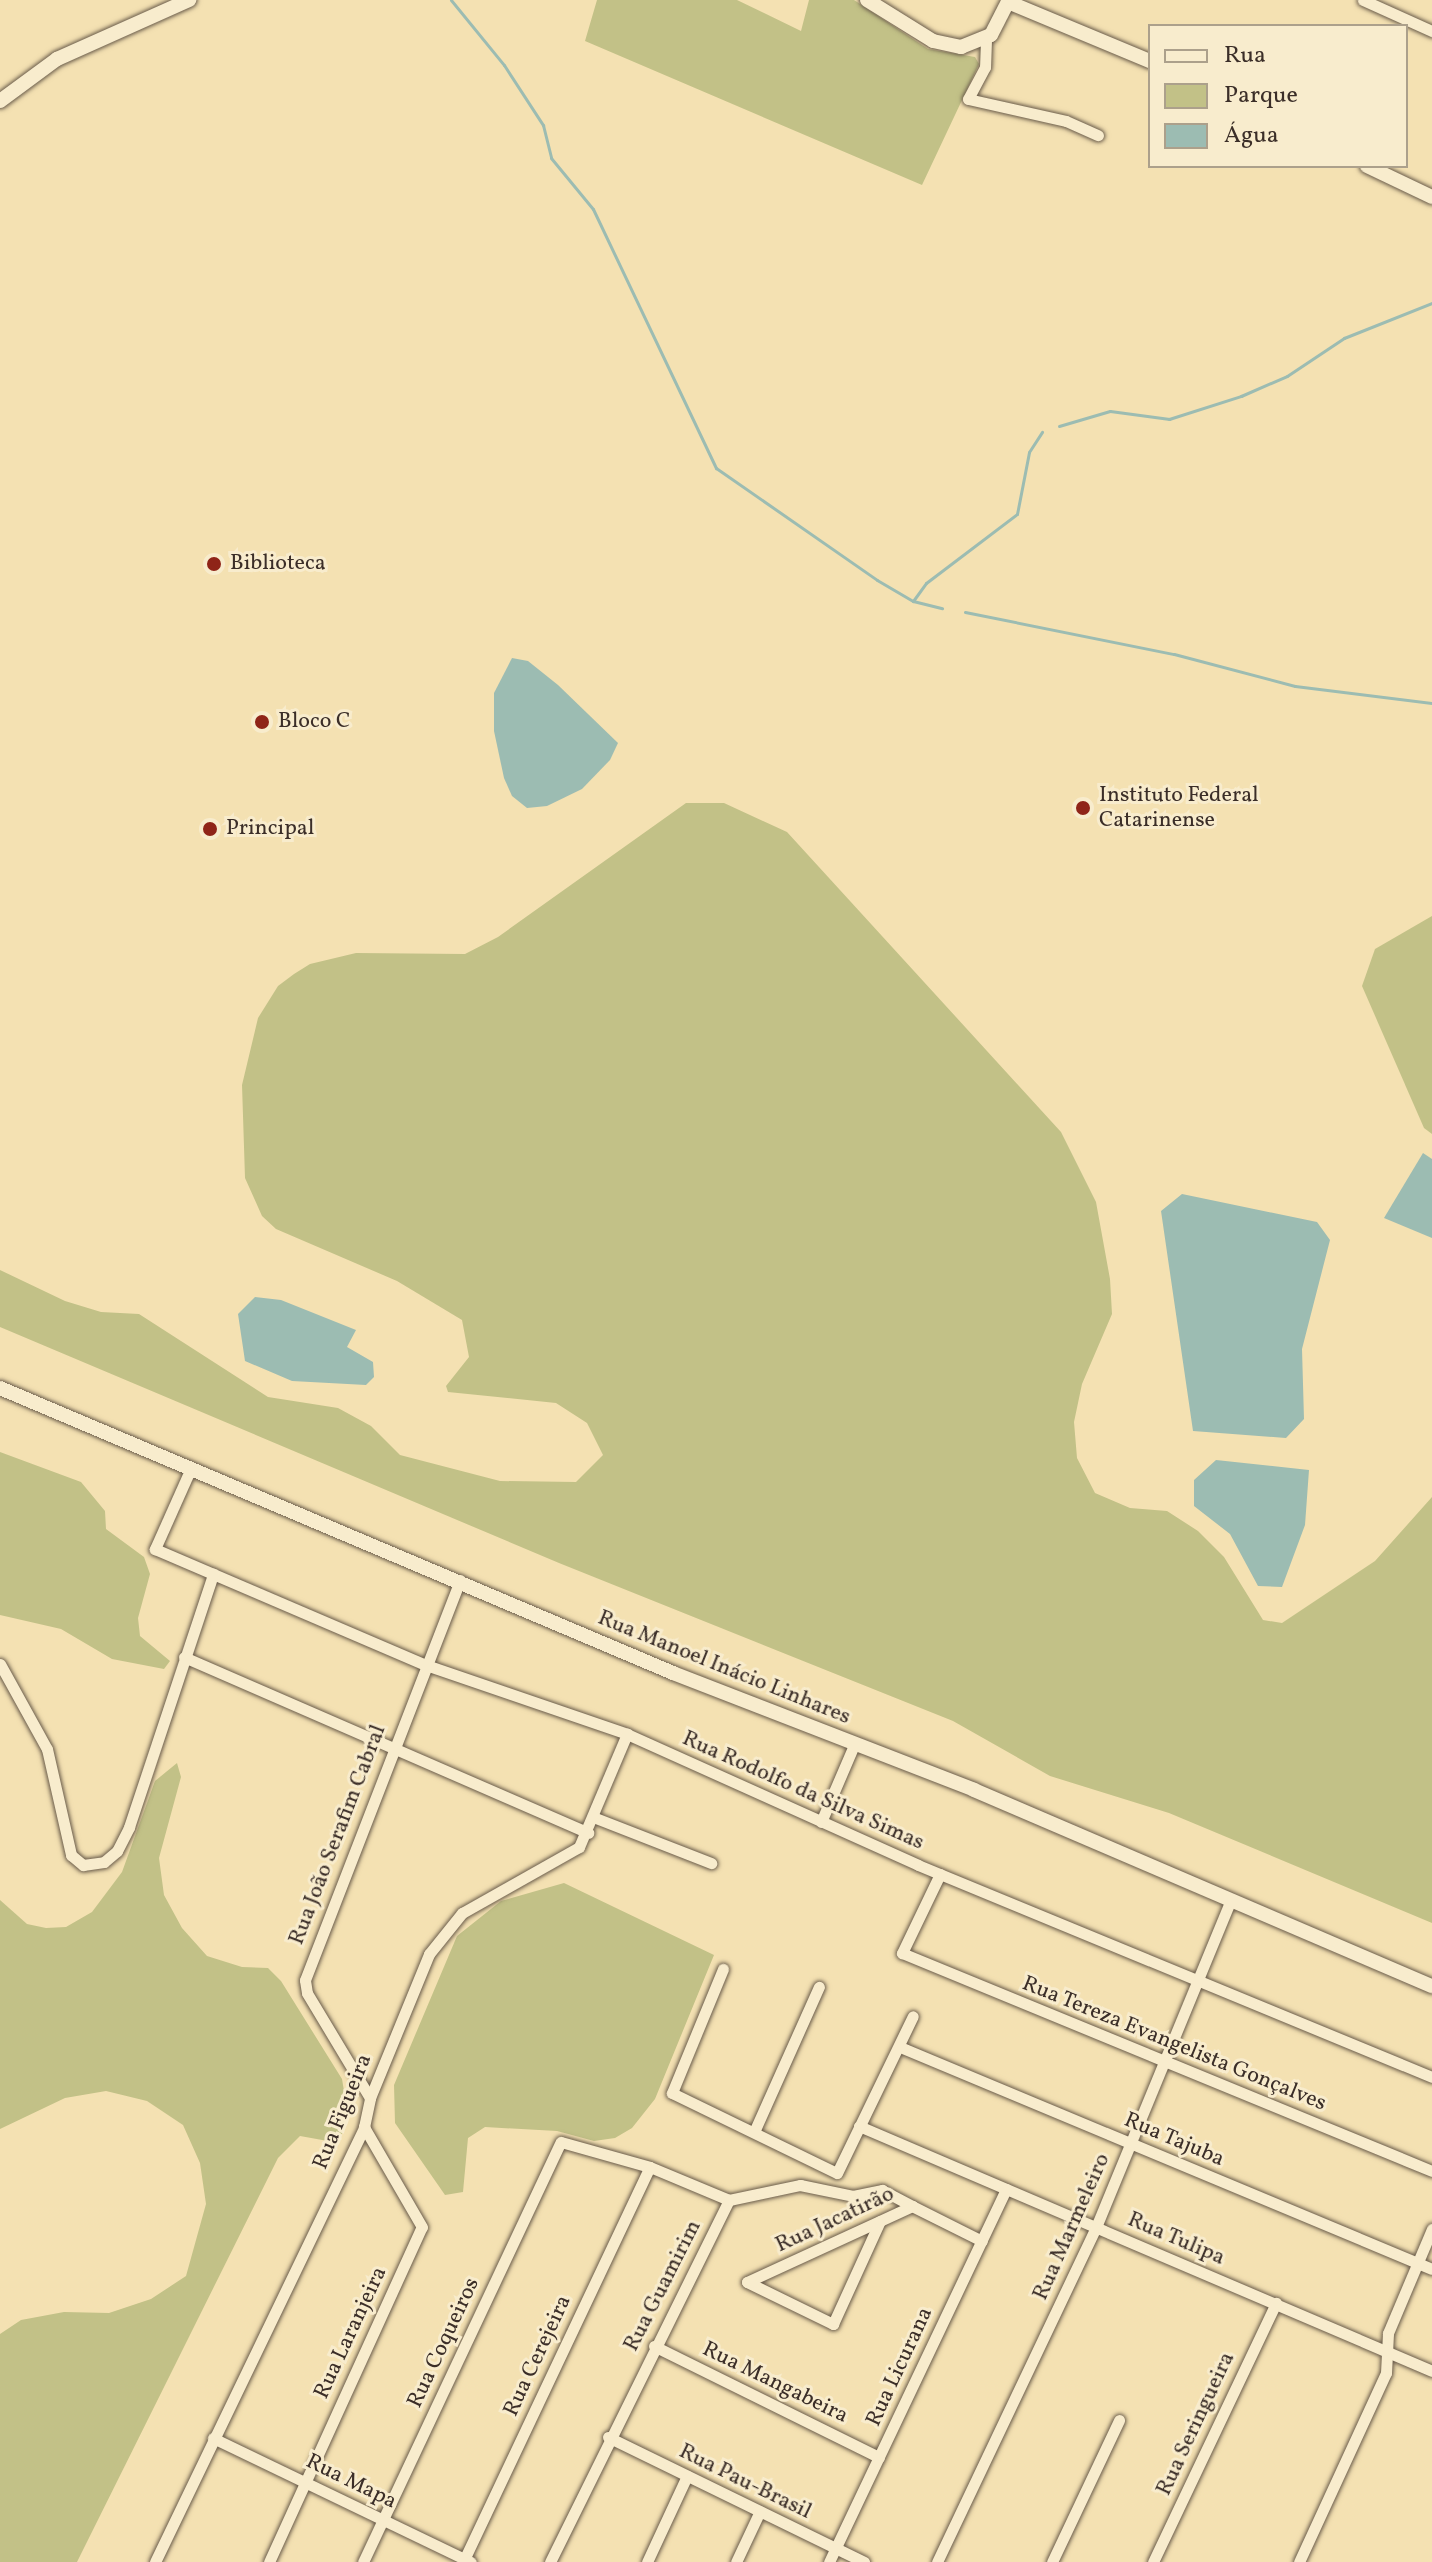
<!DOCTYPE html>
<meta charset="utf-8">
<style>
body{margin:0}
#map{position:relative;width:1432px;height:2562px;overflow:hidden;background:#f4e1b2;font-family:Vollkorn,serif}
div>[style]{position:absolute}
.green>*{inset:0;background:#c2c187}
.water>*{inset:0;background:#9cbcb2}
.stream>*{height:3px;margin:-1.5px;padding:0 1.5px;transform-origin:1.5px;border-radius:1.5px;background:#9cbcb2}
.roads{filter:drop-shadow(0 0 2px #695b4a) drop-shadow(0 0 2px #695b4a)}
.minor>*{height:11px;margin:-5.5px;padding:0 5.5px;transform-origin:5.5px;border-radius:5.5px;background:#f8eccd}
.tertiary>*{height:14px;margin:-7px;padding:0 7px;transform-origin:7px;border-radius:7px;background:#f8eccd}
.secondary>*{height:14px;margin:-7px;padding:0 7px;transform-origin:7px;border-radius:7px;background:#f8eccd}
.dots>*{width:22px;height:22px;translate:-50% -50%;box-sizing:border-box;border:4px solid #f8eccd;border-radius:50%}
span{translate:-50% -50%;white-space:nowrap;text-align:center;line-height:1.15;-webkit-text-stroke:6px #f8eccd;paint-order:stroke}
.poi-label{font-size:22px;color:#3b2e28}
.left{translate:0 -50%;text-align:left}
.street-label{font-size:22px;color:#3b2e28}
.legend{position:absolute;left:1148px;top:24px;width:260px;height:144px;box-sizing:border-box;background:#f8eccd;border:2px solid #aca08b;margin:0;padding:10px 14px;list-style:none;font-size:24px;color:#3b2e28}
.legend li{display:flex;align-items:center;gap:16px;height:40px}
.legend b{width:40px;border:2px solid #aca08b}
</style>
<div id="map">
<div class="green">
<div style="clip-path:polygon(597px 0,737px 0,801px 31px,809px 0,854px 0,928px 49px,975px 57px,979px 64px,922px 185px,585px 41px)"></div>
<div style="clip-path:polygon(686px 803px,724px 803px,787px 832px,1061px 1132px,1096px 1202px,1110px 1279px,1112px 1314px,1082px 1384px,1074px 1422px,1077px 1458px,1095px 1493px,1130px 1508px,1167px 1511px,1198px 1531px,1224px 1557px,1263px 1620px,1282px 1623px,1375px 1561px,1432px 1497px,1432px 1923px,1169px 1813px,1050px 1776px,953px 1721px,559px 1563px,0 1327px,0 1270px,65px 1301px,101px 1312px,139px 1314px,268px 1397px,338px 1408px,371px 1426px,400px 1455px,500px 1481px,576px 1482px,603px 1455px,587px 1423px,556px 1403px,448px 1392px,446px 1386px,469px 1357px,462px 1320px,397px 1281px,276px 1229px,262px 1216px,245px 1178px,242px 1085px,258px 1018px,278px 986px,294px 974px,310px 964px,356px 953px,465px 954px,498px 937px)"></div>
<div style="clip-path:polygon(1432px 916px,1432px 1134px,1424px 1128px,1362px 986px,1375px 949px)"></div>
<div style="clip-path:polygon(0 1452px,81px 1482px,105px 1511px,106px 1529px,144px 1557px,150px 1574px,138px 1618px,140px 1636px,170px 1661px,164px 1669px,112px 1659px,61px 1629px,0 1615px)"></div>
<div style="clip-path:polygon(177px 1763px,181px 1777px,159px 1858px,164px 1895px,182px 1928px,207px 1956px,242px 1967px,268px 1968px,281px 1981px,342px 2079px,348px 2115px,339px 2143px,300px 2136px,278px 2158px,77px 2562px,0 2562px,0 2334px,21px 2320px,64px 2312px,109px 2313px,151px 2299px,186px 2276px,206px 2204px,200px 2163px,183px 2125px,147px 2101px,106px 2091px,65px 2098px,0 2129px,0 1900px,27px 1924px,46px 1928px,66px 1927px,92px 1912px,122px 1872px,155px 1781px)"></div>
<div style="clip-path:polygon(564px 1883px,714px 1955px,655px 2099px,632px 2128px,615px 2138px,594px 2141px,557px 2131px,485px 2127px,468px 2138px,463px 2192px,445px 2195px,395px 2123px,394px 2085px,457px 1936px,501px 1901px)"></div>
</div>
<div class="water">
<div style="clip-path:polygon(512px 658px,528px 661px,558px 685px,618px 743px,610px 760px,582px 789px,547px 806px,527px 808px,512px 796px,504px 778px,494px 731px,494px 693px)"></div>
<div style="clip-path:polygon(1423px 1153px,1432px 1159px,1432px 1238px,1384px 1218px)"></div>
<div style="clip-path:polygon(1182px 1194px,1317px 1222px,1330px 1240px,1302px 1349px,1304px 1419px,1286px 1438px,1193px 1431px,1161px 1211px)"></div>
<div style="clip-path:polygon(255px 1297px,281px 1300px,356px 1330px,347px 1347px,373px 1362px,374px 1377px,366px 1385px,292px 1381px,245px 1361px,238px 1314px)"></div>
<div style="clip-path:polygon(1216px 1460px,1309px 1470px,1305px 1525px,1282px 1587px,1258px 1586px,1230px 1534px,1194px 1506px,1194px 1480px)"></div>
</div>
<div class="stream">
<div style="left:451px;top:0;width:84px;rotate:50.8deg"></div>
<div style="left:504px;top:65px;width:72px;rotate:57deg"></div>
<div style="left:543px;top:125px;width:34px;rotate:76deg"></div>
<div style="left:551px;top:158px;width:66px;rotate:50.5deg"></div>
<div style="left:593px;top:209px;width:287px;rotate:64.6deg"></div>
<div style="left:716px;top:468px;width:196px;rotate:34.8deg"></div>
<div style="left:877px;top:580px;width:42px;rotate:30.3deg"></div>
<div style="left:913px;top:601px;width:30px;rotate:14deg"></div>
<div style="left:1059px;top:426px;width:53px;rotate:-16.4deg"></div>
<div style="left:1110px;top:411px;width:60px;rotate:7.7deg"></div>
<div style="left:1169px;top:419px;width:76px;rotate:-17.7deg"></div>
<div style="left:1241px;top:396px;width:50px;rotate:-23.5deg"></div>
<div style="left:1287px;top:376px;width:69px;rotate:-33.7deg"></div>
<div style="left:1344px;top:338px;width:95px;rotate:-21.7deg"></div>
<div style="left:913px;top:601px;width:22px;rotate:-54deg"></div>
<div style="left:926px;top:583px;width:114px;rotate:-37.2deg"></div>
<div style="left:1017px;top:514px;width:63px;rotate:-79deg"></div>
<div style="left:1029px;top:452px;width:24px;rotate:-57deg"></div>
<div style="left:965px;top:612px;width:213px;rotate:11.4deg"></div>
<div style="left:1174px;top:654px;width:125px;rotate:14.8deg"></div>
<div style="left:1295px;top:686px;width:138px;rotate:7.1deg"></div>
</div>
<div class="roads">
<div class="minor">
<div style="left:1363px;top:0;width:76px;rotate:24.2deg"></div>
<div style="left:986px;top:40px;width:27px;rotate:92deg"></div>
<div style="left:985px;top:67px;width:36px;rotate:118deg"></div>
<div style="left:968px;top:99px;width:100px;rotate:12.7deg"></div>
<div style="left:1066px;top:121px;width:35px;rotate:24deg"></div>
<div style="left:191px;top:1468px;width:89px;rotate:114deg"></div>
<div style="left:155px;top:1549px;width:295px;rotate:23.2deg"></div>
<div style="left:426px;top:1665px;width:213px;rotate:18.9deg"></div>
<div style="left:627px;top:1734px;width:319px;rotate:24.2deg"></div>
<div style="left:918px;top:1865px;width:556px;rotate:22.41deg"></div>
<div style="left:184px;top:1657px;width:441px;rotate:23.5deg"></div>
<div style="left:0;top:1664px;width:97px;rotate:61.1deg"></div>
<div style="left:47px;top:1749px;width:109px;rotate:77.2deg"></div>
<div style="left:71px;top:1855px;width:16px;rotate:40deg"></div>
<div style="left:83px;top:1865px;width:21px;rotate:-8deg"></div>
<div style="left:104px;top:1862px;width:17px;rotate:-40deg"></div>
<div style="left:117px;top:1851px;width:27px;rotate:-63deg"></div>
<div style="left:129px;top:1827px;width:267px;rotate:-71.6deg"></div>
<div style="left:593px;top:1817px;width:127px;rotate:21.3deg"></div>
<div style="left:821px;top:1822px;width:84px;rotate:-66.8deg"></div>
<div style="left:940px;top:1874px;width:88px;rotate:115.7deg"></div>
<div style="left:902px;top:1953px;width:573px;rotate:22.36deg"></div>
<div style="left:723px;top:1969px;width:134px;rotate:112.4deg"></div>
<div style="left:672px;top:2093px;width:183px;rotate:25.9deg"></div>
<div style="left:837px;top:2173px;width:174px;rotate:-64.2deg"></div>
<div style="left:900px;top:2047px;width:576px;rotate:22.65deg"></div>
<div style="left:370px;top:2098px;width:122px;rotate:-121deg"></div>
<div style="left:307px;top:1993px;width:13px;rotate:-99deg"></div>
<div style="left:305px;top:1980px;width:429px;rotate:-68.8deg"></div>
<div style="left:859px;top:2126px;width:623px;rotate:23.15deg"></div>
<div style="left:754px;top:2132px;width:159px;rotate:-65.9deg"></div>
<div style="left:747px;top:2282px;width:182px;rotate:-24.7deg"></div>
<div style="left:912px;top:2206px;width:78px;rotate:26.6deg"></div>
<div style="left:747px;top:2282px;width:96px;rotate:26deg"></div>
<div style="left:833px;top:2324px;width:113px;rotate:-65.5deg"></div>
<div style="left:654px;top:2346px;width:251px;rotate:26.3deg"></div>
<div style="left:608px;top:2437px;width:285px;rotate:26deg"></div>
<div style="left:213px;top:2438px;width:286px;rotate:25.7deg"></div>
<div style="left:155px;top:2562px;width:483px;rotate:-64.3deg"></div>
<div style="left:364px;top:2127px;width:30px;rotate:-78deg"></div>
<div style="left:370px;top:2098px;width:156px;rotate:-67.7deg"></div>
<div style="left:429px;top:1954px;width:53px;rotate:-51.2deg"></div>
<div style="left:462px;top:1913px;width:134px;rotate:-29.4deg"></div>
<div style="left:579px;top:1847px;width:123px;rotate:-67deg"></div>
<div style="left:269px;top:2562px;width:368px;rotate:-65.5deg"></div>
<div style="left:422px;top:2227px;width:116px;rotate:-120.1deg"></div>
<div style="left:363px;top:2562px;width:464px;rotate:-64.8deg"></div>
<div style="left:561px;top:2142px;width:92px;rotate:15.7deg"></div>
<div style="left:650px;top:2167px;width:86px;rotate:22.7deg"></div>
<div style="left:463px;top:2562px;width:437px;rotate:-64.7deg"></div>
<div style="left:550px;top:2562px;width:404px;rotate:-63.7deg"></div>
<div style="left:729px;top:2200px;width:73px;rotate:-11.9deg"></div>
<div style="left:800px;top:2185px;width:54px;rotate:11.7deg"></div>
<div style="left:853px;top:2196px;width:30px;rotate:-12deg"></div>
<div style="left:882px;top:2190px;width:34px;rotate:28deg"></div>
<div style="left:647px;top:2562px;width:95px;rotate:-65.1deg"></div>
<div style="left:736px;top:2562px;width:56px;rotate:-64.8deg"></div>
<div style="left:829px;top:2562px;width:413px;rotate:-64.6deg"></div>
<div style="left:937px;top:2562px;width:371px;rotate:-64.6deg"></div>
<div style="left:1096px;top:2227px;width:352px;rotate:-67.6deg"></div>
<div style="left:1052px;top:2562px;width:157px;rotate:-64.7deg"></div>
<div style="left:1153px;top:2562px;width:287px;rotate:-64.6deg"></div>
<div style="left:1299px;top:2562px;width:208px;rotate:-65.3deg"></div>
<div style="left:1386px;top:2373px;width:40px;rotate:-87.1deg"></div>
<div style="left:1388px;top:2333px;width:113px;rotate:-67.1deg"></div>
</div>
<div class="tertiary">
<div style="left:867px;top:0;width:78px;rotate:31.8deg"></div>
<div style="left:933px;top:41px;width:29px;rotate:12deg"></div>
<div style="left:961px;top:47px;width:32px;rotate:-22deg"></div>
<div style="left:991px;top:35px;width:39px;rotate:-63deg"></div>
<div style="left:1008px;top:2px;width:154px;rotate:22.6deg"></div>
<div style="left:0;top:101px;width:71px;rotate:-36.4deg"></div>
<div style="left:57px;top:59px;width:145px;rotate:-24.1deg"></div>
<div style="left:1367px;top:166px;width:72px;rotate:25.5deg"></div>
</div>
<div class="secondary">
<div style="left:0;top:1388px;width:731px;rotate:22.95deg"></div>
<div style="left:673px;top:1673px;width:323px;rotate:21.2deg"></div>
<div style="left:974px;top:1790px;width:498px;rotate:23.2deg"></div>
</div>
</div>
<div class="dots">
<div style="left:214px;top:564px;background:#8f2418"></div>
<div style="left:262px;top:722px;background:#8f2418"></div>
<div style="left:1083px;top:808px;background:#8f2418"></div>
<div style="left:210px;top:829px;background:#8f2418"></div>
</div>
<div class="poi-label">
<span class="left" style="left:230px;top:564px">Biblioteca</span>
<span class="left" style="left:278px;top:722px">Bloco C</span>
<span class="left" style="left:1099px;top:808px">Instituto Federal<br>Catarinense</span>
<span class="left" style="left:226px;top:829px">Principal</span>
</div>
<div class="street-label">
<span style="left:724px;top:1668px;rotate:22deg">Rua Manoel Inácio Linhares</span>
<span style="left:803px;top:1791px;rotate:24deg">Rua Rodolfo da Silva Simas</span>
<span style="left:338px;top:1835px;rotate:-69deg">Rua João Serafim Cabral</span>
<span style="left:1174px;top:2044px;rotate:22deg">Rua Tereza Evangelista Gonçalves</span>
<span style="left:343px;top:2112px;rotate:-68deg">Rua Figueira</span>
<span style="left:1174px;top:2140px;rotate:23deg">Rua Tajuba</span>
<span style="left:835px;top:2220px;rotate:-25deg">Rua Jacatirão</span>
<span style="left:1072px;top:2227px;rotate:-66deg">Rua Marmeleiro</span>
<span style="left:1176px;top:2239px;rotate:23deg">Rua Tulipa</span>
<span style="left:663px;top:2286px;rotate:-63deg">Rua Guamirim</span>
<span style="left:351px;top:2333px;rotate:-65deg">Rua Laranjeira</span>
<span style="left:444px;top:2343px;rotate:-65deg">Rua Coqueiros</span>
<span style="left:538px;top:2356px;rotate:-65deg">Rua Cerejeira</span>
<span style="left:900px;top:2367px;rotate:-65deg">Rua Licurana</span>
<span style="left:775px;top:2383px;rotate:26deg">Rua Mangabeira</span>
<span style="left:1196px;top:2424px;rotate:-65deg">Rua Seringueira</span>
<span style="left:351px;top:2482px;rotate:26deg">Rua Mapa</span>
<span style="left:745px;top:2482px;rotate:26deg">Rua Pau-Brasil</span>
</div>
<ul class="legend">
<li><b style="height:10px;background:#f8eccd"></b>Rua</li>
<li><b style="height:22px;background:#c2c187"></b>Parque</li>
<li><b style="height:22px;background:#9cbcb2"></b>Água</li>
</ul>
</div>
